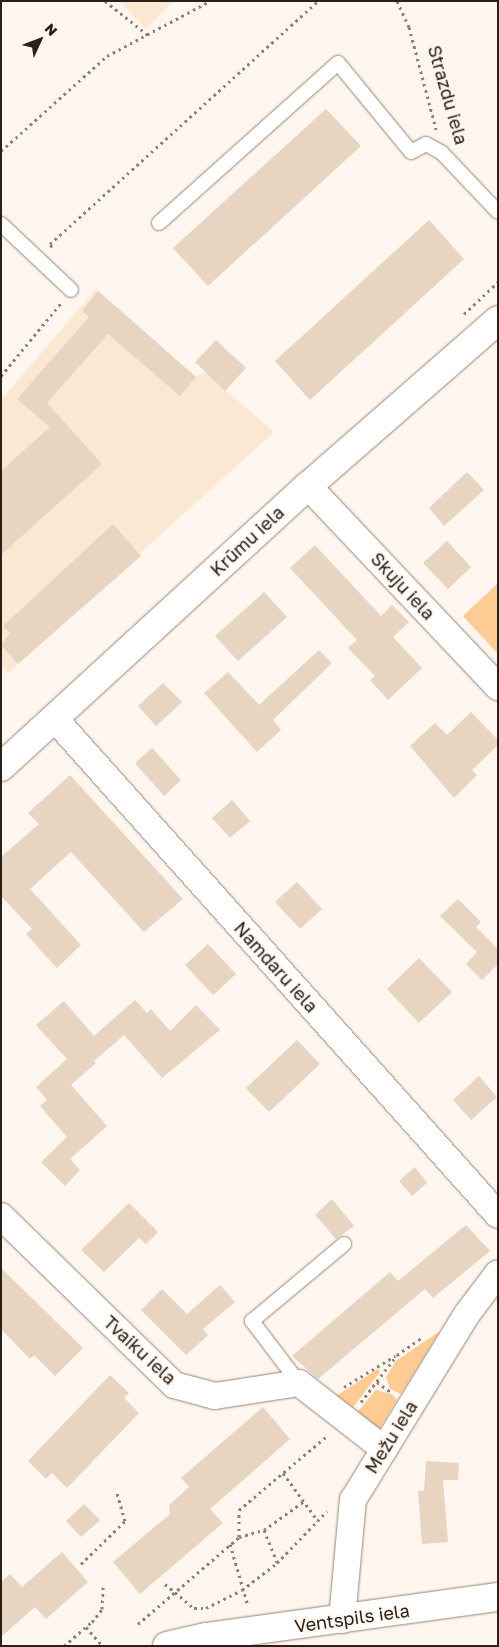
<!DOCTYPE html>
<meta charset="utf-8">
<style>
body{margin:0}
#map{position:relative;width:499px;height:1647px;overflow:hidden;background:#fef6ef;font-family:"Golos Text",sans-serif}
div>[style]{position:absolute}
.built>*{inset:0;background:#fbe8d3}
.green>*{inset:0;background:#ffcb94}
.building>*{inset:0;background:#e7d4c1}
.path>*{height:3px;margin-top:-1.5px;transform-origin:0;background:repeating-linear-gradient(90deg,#89827b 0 2.5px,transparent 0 6.5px)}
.roads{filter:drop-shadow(0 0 1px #968573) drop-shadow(0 0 1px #968573)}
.service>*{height:14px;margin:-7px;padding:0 7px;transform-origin:7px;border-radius:7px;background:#fff}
.minor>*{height:26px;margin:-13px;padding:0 13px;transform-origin:13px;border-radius:13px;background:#fff}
.tertiary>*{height:28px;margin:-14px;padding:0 14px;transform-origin:14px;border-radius:14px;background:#fff}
span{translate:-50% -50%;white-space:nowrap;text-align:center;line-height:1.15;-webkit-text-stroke:4px #fef6ef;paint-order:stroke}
.street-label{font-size:18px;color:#28211a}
.frame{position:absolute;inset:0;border:2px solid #28211a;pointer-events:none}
.north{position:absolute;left:15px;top:15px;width:50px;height:50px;-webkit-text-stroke:4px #fef6ef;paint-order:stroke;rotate:47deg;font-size:14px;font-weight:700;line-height:20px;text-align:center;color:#28211a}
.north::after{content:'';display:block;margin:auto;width:18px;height:22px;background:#28211a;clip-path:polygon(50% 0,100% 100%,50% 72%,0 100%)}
</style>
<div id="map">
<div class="built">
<div style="clip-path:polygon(119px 1px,173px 1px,146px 29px)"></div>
<div style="clip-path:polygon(96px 289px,196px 377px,205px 372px,274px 432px,8px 673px,1px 667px,1px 400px)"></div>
</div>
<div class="green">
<div style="clip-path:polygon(498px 583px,498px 654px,463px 616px)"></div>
<div style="clip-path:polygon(440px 1331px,401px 1394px,390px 1389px,386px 1377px,396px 1361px)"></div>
<div style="clip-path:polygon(378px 1369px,380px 1372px,348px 1414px,330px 1400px)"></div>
<div style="clip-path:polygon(376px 1390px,393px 1395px,397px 1400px,376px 1434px,353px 1417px)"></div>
</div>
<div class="building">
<div style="clip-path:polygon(326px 109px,361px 146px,208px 286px,173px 248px)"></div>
<div style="clip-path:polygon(429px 220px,464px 259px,310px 400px,275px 361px)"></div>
<div style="clip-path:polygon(98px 291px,196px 377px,180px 396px,108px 334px,47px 403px,102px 464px,1px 555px,1px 471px,50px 427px,17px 399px,89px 317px,82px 311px)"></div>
<div style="clip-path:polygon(216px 340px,246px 368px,225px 391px,195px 362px)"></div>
<div style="clip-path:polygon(467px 472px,484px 490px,444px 526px,429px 508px)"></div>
<div style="clip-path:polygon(113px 524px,141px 556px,18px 664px,1px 645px,10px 633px,3px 626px)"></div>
<div style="clip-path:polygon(447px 541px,471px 567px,448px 589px,423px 563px)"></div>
<div style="clip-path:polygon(315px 545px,381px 616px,392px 605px,409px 622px,393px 637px,422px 668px,388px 700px,370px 680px,375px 676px,348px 648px,357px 640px,290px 568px)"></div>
<div style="clip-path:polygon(264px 592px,287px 617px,238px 661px,215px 636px)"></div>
<div style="clip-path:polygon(319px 650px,332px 663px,273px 720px,281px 730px,257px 752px,204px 693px,228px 672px,259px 705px)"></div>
<div style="clip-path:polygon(163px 683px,182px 702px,156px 726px,138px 706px)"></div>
<div style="clip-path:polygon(471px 712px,498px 740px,498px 745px,472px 770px,477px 775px,454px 798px,410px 746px,435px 723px,447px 735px)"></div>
<div style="clip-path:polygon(152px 748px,181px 780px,164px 796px,135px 763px)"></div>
<div style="clip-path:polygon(70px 775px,183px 899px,144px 932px,71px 852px,30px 889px,81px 945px,57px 968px,26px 934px,32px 929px,1px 896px,1px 857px,39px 824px,28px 813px)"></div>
<div style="clip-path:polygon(232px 800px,250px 821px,230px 838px,212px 818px)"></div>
<div style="clip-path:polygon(297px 882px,322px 909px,300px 929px,275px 902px)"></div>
<div style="clip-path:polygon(458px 899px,481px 922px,476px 927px,498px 949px,498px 964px,482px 980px,466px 964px,477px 952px,440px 916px)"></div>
<div style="clip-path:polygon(208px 944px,236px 974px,213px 995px,185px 965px)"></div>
<div style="clip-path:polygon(419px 958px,452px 992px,419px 1023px,387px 989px)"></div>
<div style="clip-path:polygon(135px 1000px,147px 1013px,151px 1009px,170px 1031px,196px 1005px,220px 1030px,162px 1078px,124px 1035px,94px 1061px,96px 1063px,71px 1085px,107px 1126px,70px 1159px,80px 1170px,65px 1186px,41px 1162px,67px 1137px,40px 1106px,47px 1100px,36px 1087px,67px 1059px,36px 1025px,64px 1001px,94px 1036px)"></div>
<div style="clip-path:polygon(297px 1040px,320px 1064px,269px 1112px,246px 1088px)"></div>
<div style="clip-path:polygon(479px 1076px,497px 1097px,471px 1120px,453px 1100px)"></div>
<div style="clip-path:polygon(415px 1167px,427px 1183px,412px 1196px,399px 1181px)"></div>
<div style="clip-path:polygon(332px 1199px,354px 1226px,336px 1239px,315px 1215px)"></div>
<div style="clip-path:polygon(129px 1203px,158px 1232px,146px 1244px,139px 1238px,104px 1272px,81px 1250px)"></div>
<div style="clip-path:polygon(466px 1225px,490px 1251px,433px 1298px,425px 1289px,318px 1379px,292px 1356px,390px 1272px,398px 1281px)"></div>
<div style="clip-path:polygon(1px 1268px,83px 1348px,55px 1376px,34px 1355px,30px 1359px,1px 1329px)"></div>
<div style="clip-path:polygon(220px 1285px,235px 1302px,203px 1329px,208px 1335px,186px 1355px,141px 1310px,162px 1289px,187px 1314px)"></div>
<div style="clip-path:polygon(110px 1375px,129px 1393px,124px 1398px,139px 1413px,67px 1488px,52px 1473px,46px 1479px,28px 1461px)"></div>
<div style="clip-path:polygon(263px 1407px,290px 1439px,210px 1509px,223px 1523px,140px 1594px,113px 1562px,170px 1514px,169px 1505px,189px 1487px,181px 1478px)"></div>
<div style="clip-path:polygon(426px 1461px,459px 1463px,458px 1480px,443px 1480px,448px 1542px,422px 1544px,418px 1491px,424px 1491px)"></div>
<div style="clip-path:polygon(84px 1504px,100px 1520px,81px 1537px,66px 1521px)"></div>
<div style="clip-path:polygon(62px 1552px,88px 1582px,46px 1619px,35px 1607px,1px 1637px,1px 1582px,10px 1574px,22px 1587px)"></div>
</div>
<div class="path">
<div style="left:105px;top:1px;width:55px;rotate:38.3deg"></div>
<div style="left:397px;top:1px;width:29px;rotate:65deg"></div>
<div style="left:409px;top:27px;width:106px;rotate:75.2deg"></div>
<div style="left:1px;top:151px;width:142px;rotate:-41.9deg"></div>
<div style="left:107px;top:56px;width:117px;rotate:-28.1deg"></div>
<div style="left:52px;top:247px;width:4px;rotate:-124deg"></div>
<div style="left:50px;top:244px;width:362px;rotate:-42.2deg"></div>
<div style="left:464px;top:314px;width:47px;rotate:-43.3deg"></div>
<div style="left:1px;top:376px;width:94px;rotate:-50.6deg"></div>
<div style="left:377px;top:1382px;width:17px;rotate:36deg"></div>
<div style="left:344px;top:1387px;width:60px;rotate:-31.3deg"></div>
<div style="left:361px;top:1402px;width:59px;rotate:-52.5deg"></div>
<div style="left:397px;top:1355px;width:32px;rotate:-35deg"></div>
<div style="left:283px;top:1473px;width:59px;rotate:53.9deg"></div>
<div style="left:264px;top:1530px;width:35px;rotate:68deg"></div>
<div style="left:239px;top:1537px;width:26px;rotate:-16deg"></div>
<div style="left:264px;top:1530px;width:49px;rotate:-35.9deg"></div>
<div style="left:230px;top:1544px;width:65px;rotate:73.8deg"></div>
<div style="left:81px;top:1564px;width:62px;rotate:-44.3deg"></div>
<div style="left:125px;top:1521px;width:32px;rotate:-106deg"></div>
<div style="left:165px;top:1584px;width:38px;rotate:40deg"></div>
<div style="left:194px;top:1608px;width:12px"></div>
<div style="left:206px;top:1608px;width:40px;rotate:-26.6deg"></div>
<div style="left:242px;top:1590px;width:44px;rotate:-37.6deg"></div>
<div style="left:277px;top:1563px;width:72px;rotate:-46.1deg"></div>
<div style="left:138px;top:1624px;width:133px;rotate:-40.7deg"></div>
<div style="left:239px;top:1537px;width:27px;rotate:-90deg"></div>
<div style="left:239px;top:1510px;width:116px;rotate:-40.1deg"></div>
<div style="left:86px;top:1627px;width:23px;rotate:49deg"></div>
<div style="left:64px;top:1646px;width:37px;rotate:-41deg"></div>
<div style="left:92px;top:1622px;width:16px;rotate:-52deg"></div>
<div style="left:102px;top:1609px;width:22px;rotate:-87deg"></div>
</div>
<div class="roads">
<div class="service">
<div style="left:159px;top:223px;width:240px;rotate:-41.8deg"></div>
<div style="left:338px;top:63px;width:115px;rotate:50.6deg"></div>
<div style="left:411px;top:152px;width:17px;rotate:-28deg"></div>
<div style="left:426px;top:144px;width:18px;rotate:29deg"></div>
<div style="left:442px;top:153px;width:81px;rotate:46.5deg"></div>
<div style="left:1px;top:224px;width:96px;rotate:43.3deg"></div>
<div style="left:299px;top:1383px;width:78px;rotate:-127.2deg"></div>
<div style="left:252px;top:1321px;width:120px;rotate:-39.9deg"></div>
</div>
<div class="minor">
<div style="left:308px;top:486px;width:277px;rotate:46.6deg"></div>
<div style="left:54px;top:718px;width:666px;rotate:48.22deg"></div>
<div style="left:1px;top:1216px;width:242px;rotate:44.3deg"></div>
<div style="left:174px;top:1385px;width:42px;rotate:15deg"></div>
<div style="left:215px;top:1396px;width:85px;rotate:-8.8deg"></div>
<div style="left:299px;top:1383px;width:108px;rotate:37.8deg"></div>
<div style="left:342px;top:1620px;width:121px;rotate:-84.8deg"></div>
<div style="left:353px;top:1500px;width:218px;rotate:-58.5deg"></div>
<div style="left:467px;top:1314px;width:51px;rotate:-52.9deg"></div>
</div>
<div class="tertiary">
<div style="left:1px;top:767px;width:416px;rotate:-42.5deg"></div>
<div style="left:308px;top:486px;width:252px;rotate:-41.1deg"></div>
<div style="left:167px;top:1646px;width:40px;rotate:-13deg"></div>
<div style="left:206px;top:1637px;width:295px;rotate:-7.8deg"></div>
</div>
</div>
<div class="street-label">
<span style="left:448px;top:95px;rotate:74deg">Strazdu iela</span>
<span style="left:247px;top:541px;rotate:-43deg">Krūmu iela</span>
<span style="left:403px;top:586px;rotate:47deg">Skuju iela</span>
<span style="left:276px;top:967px;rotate:48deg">Namdaru iela</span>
<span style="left:140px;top:1350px;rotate:43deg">Tvaiku iela</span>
<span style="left:391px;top:1437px;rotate:-58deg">Mežu iela</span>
<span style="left:352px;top:1618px;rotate:-8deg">Ventspils iela</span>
</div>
<div class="frame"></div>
<div class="north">N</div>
</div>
